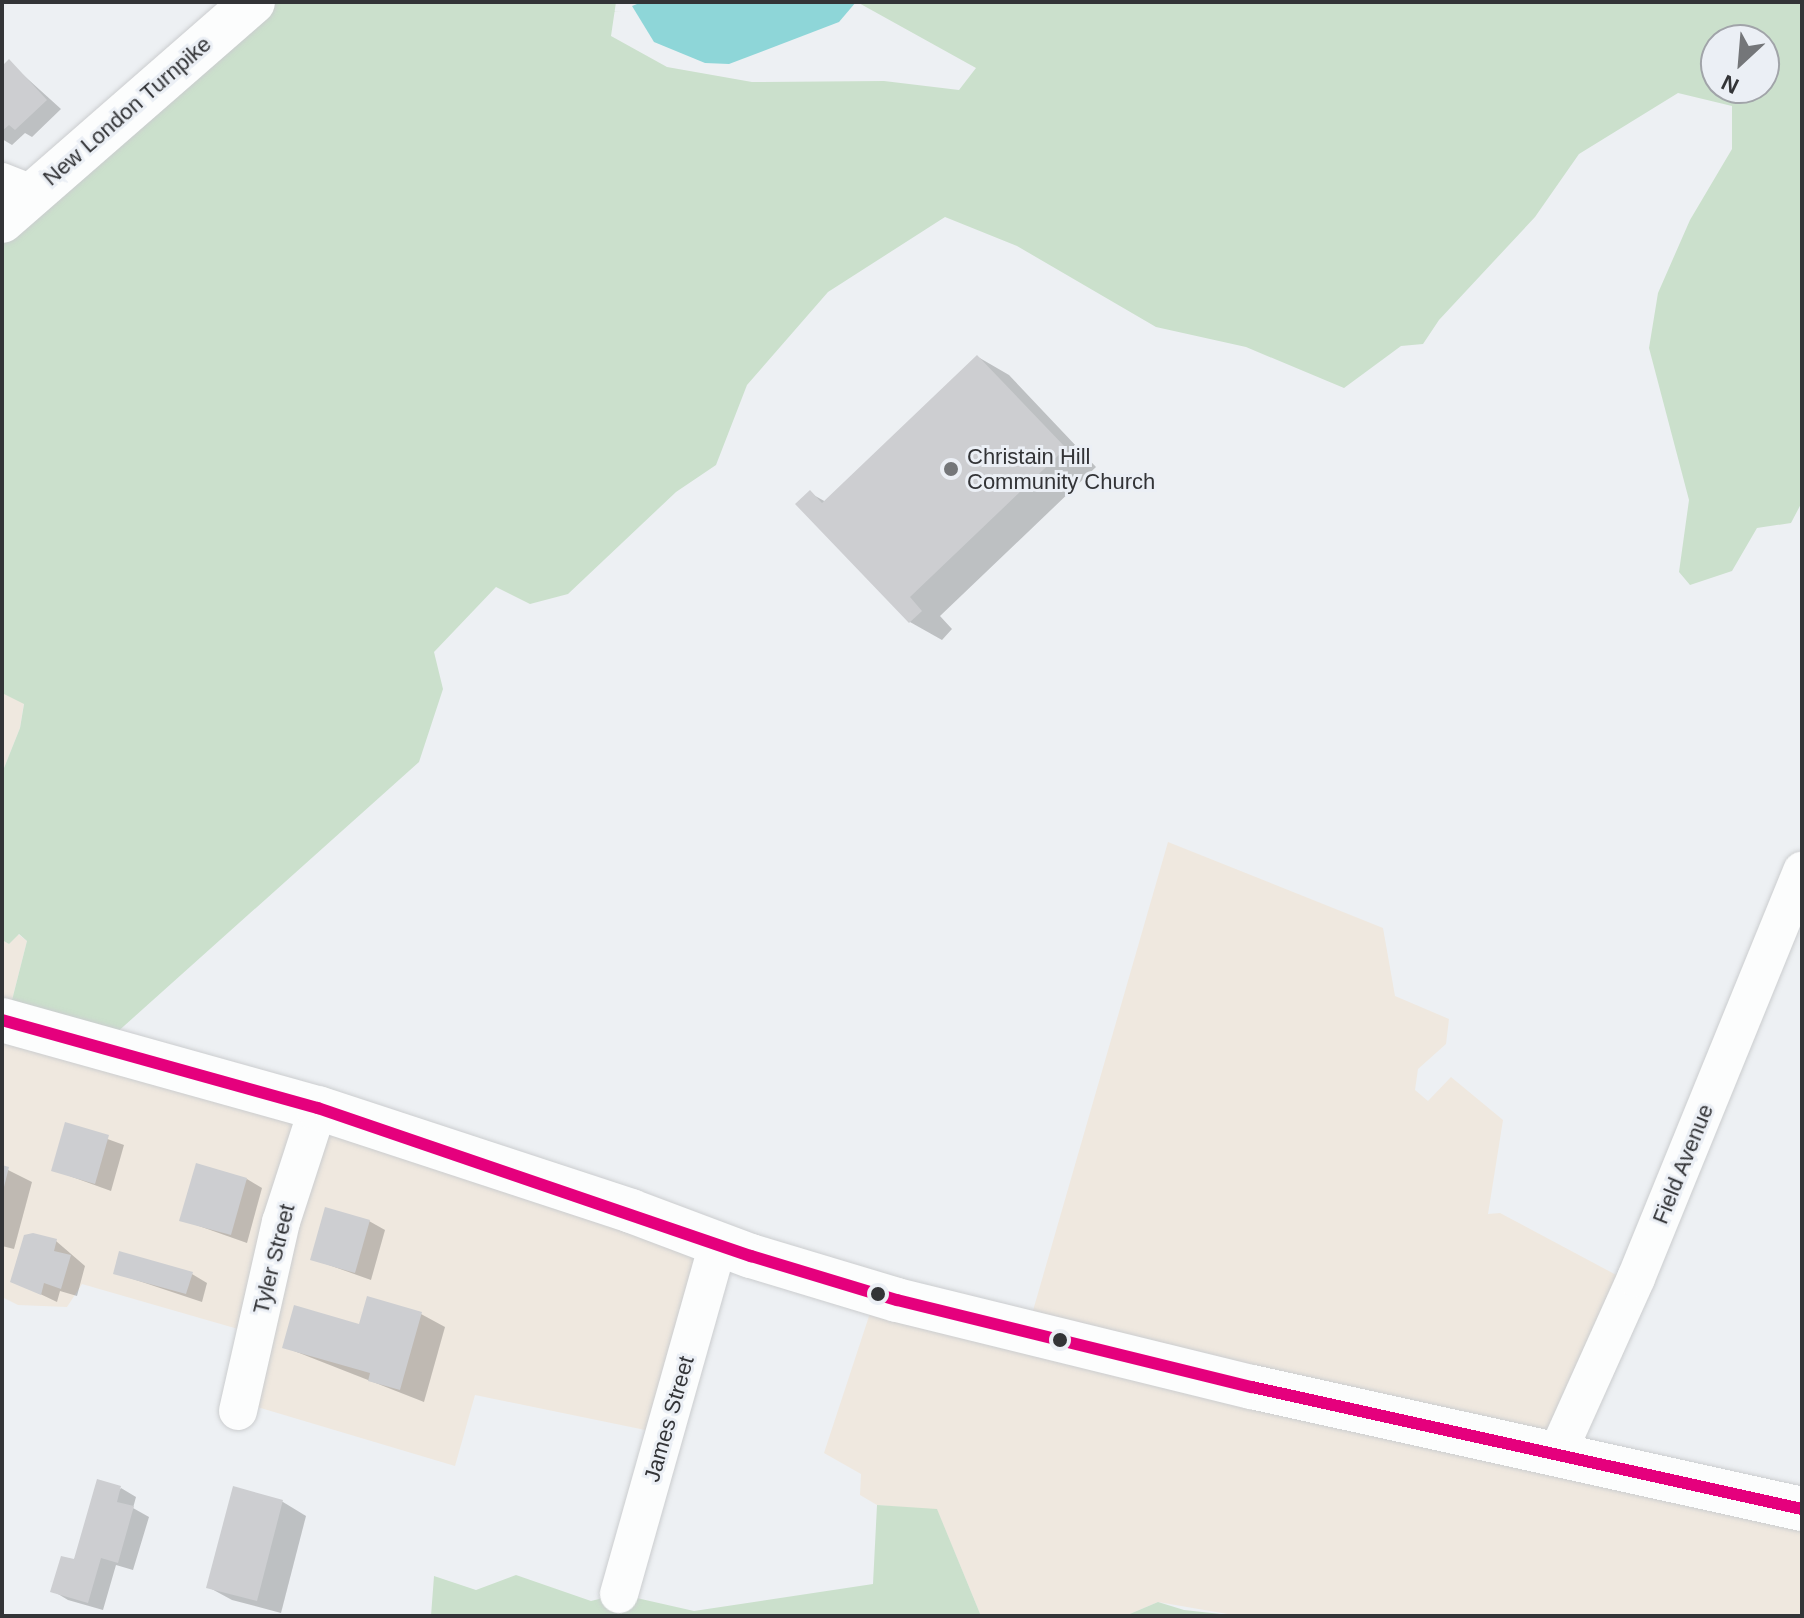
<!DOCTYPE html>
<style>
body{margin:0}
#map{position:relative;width:1804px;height:1618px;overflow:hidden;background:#edf0f3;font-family:Helvetica,sans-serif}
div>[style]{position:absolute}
.commercial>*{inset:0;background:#efe8df}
.green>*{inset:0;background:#cbe0cc}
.water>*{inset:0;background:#8ed6d8}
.shadow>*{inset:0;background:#0003}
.building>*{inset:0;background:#cdced1}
.roads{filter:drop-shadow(0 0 2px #cbcdcf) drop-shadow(0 0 2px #cbcdcf)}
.minor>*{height:38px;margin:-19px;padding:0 19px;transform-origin:19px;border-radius:19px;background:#fcfdfd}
.secondary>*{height:44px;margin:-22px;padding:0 22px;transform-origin:22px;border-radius:22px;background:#fcfdfd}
.primary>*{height:44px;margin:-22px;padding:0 22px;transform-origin:22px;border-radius:22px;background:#fcfdfd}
.bus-1>*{height:12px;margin:-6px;padding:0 6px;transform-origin:6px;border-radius:6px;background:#e5007d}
.dots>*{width:22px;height:22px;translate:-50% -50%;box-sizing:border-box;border:4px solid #ebeff5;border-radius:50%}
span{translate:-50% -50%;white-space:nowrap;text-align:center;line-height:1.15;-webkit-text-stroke:6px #ebeff5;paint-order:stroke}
.street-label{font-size:22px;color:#333437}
.poi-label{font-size:22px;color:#333437}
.left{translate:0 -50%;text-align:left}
.frame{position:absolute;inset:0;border:4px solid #333437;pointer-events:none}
.north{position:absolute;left:1700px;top:24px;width:80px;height:80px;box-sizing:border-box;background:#ebeff5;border:2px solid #a1a4a9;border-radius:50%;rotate:206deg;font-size:22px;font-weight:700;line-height:32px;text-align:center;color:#333437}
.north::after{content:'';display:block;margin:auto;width:28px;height:36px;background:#747679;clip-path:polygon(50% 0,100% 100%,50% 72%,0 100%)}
</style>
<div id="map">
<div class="commercial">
<div style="clip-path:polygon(3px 693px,24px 703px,20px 728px,2px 773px)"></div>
<div style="clip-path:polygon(1168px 842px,1383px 928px,1395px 996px,1449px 1019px,1446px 1044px,1418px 1069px,1415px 1090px,1428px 1101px,1451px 1077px,1503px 1120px,1488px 1214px,1500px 1213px,1635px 1285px,1562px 1452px,1802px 1511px,1802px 1616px,1239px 1616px,1158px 1602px,1125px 1616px,981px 1616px,937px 1510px,877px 1505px,860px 1495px,861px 1474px,824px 1453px,873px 1304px,1028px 1328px)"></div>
<div style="clip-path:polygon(18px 934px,27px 941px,8px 1016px,704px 1242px,655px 1432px,475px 1395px,455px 1466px,227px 1398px,238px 1329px,82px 1284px,67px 1307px,18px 1305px,2px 1297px,2px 940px,9px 944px)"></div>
</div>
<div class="green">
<div style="clip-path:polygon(evenodd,259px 2px,616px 2px,611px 36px,667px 67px,752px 82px,884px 81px,959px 90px,976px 68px,857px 2px,1802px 2px,1802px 502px,1791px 523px,1757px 528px,1732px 571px,1690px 585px,1679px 572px,1689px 500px,1649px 348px,1658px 293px,1690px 220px,1732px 149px,1732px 106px,1678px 93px,1579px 154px,1535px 217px,1439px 320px,1423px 344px,1401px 346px,1344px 388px,1246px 347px,1156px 327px,1017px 246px,945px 217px,828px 292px,747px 385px,716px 465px,676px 492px,568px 594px,530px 604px,496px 587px,434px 652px,443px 689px,419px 762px,105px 1043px,8px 1016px,27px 941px,19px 934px,9px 944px,2px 940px,2px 773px,20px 728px,24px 704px,2px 693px,2px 227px,259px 2px,1716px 40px,1764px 40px,1764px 88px,1716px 88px,1716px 40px)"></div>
<div style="clip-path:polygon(877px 1505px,937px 1509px,981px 1616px,431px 1616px,434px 1576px,476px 1590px,516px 1575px,591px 1601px,619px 1594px,694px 1611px,873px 1584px)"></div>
<div style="clip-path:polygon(1158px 1602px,1184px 1610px,1239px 1616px,1125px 1616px)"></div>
</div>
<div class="water">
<div style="clip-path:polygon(642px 2px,856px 2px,839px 22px,729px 64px,705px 63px,654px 42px,632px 6px)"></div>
</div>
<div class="shadow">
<div style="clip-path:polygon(9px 62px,61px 109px,32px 137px,25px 133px,12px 145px,2px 139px,2px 68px)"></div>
<div style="clip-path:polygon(978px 357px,1009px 375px,1096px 467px,940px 616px,952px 629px,942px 640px,910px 622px,810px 493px,826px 502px)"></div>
<div style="clip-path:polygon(66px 1124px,124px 1145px,111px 1191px,53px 1170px)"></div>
<div style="clip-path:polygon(2px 1167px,32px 1182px,14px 1249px,2px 1246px)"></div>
<div style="clip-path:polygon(247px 1179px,262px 1188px,247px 1243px,182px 1220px)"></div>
<div style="clip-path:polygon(369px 1221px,385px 1230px,371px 1280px,312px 1259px)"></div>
<div style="clip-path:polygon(56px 1241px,85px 1266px,77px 1296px,60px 1291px,57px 1302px,13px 1281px)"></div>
<div style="clip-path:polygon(115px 1273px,192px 1274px,207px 1283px,202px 1302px)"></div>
<div style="clip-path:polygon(421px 1314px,445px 1327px,424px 1402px,284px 1347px)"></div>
<div style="clip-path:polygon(121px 1488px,136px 1497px,133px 1508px,149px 1517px,133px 1570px,116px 1565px,103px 1610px,68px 1600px,53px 1591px)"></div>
<div style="clip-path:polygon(235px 1489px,283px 1502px,306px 1516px,281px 1613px,232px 1600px,208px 1587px)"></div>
</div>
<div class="building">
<div style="clip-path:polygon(9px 59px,47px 100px,15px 130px,9px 125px,2px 131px,2px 66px)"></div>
<div style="clip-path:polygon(977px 355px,1066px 448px,910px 597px,922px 611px,909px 623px,795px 504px,810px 490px,822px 503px)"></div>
<div style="clip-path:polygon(65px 1122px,109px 1135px,95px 1184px,51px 1171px)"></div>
<div style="clip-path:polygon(196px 1163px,247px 1178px,231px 1235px,179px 1221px)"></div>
<div style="clip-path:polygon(2px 1165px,9px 1167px,3px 1191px,2px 1190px)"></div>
<div style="clip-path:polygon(325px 1207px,370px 1220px,355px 1273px,310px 1260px)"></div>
<div style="clip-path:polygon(33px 1233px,57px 1239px,54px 1251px,71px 1255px,61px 1289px,44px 1283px,41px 1295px,10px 1282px,24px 1235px)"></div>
<div style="clip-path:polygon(119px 1251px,193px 1272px,186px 1294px,113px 1274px)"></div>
<div style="clip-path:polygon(367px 1296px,422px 1312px,400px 1390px,368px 1381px,370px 1373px,282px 1348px,294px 1305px,359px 1324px)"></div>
<div style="clip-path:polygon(97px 1479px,121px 1486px,117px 1502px,134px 1506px,118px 1563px,101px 1558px,88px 1603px,50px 1592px,61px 1556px,74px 1559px)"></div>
<div style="clip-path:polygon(233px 1486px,283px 1500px,257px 1601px,206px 1588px)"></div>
</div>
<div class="roads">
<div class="minor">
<div style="left:2px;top:182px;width:32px;rotate:22deg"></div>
<div style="left:238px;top:1411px;width:194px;rotate:-77.2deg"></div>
<div style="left:281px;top:1222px;width:120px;rotate:-72deg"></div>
<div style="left:1557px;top:1454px;width:193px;rotate:-65.8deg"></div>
<div style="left:1636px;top:1278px;width:440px;rotate:-67.8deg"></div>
<div style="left:619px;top:1594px;width:365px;rotate:-74.2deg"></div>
</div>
<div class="secondary">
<div style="left:2px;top:221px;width:333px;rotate:-41.1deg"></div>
</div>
<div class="primary">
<div style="left:2px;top:1020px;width:328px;rotate:15.6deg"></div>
<div style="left:318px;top:1108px;width:330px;rotate:18.2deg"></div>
<div style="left:631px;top:1211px;width:128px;rotate:20.6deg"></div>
<div style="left:751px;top:1256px;width:152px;rotate:16.8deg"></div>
<div style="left:897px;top:1300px;width:366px;rotate:13.8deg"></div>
<div style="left:1252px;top:1387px;width:563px;rotate:12.51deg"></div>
</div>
</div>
<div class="bus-1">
<div style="left:2px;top:1020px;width:328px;rotate:15.6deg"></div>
<div style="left:318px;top:1108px;width:458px;rotate:18.9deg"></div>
<div style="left:751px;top:1256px;width:152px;rotate:16.8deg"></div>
<div style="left:897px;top:1300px;width:366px;rotate:13.8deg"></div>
<div style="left:1252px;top:1387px;width:563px;rotate:12.51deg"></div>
</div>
<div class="dots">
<div style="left:951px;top:469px;background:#747679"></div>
<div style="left:878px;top:1294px;background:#333437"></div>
<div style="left:1060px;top:1340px;background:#333437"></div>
</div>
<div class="street-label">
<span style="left:127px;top:111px;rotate:-41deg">New London Turnpike</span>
<span style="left:1683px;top:1164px;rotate:-68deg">Field Avenue</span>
<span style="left:274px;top:1259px;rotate:-76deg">Tyler Street</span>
<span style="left:669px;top:1419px;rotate:-74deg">James Street</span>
</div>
<div class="poi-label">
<span class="left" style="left:967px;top:469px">Christain Hill<br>Community Church</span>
</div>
<div class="frame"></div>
<div class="north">N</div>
</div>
